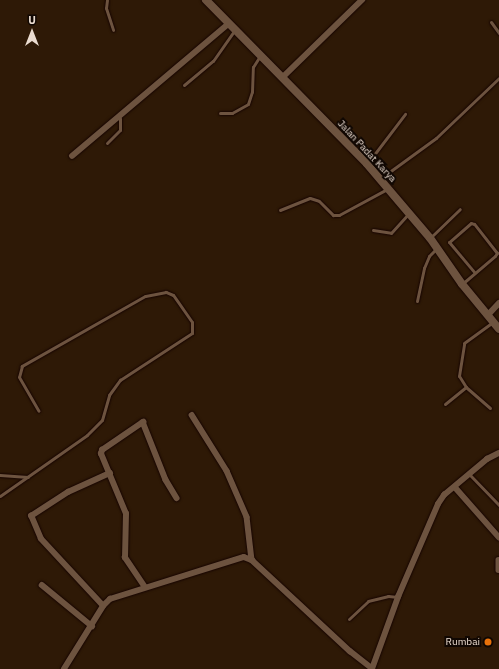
<!DOCTYPE html>
<style>
body{margin:0}
#map{position:relative;width:499px;height:669px;overflow:hidden;background:#2e1906;font-family:"IBM Plex Sans",sans-serif}
div>[style]{position:absolute}
.roads{filter:drop-shadow(0 0 1px #160400) drop-shadow(0 0 1px #160400)}
.lane>*{height:3px;margin:-1.5px;padding:0 1.5px;transform-origin:1.5px;border-radius:1.5px;background:#6d533f}
.street>*{height:5.5px;margin:-2.75px;padding:0 2.75px;transform-origin:2.75px;border-radius:2.75px;background:#6d533f}
.secondary>*{height:8px;margin:-4px;padding:0 4px;transform-origin:4px;border-radius:4px;background:#6d533f}
.dots>*{width:11px;height:11px;translate:-50% -50%;box-sizing:border-box;border:2px solid #100702;border-radius:50%}
span{translate:-50% -50%;white-space:nowrap;text-align:center;line-height:1.15;-webkit-text-stroke:4px #100702;paint-order:stroke}
.street-label{font-size:10px;color:#ebdcd0}
.poi-label{font-size:10px;color:#ebdcd0}
.right{translate:-100% -50%;text-align:right}
.north{position:absolute;left:12px;top:12px;width:40px;height:40px;-webkit-text-stroke:3px #100702;paint-order:stroke;rotate:0deg;font-size:11px;font-weight:700;line-height:16px;text-align:center;color:#ebdcd0}
.north::after{content:'';display:block;margin:auto;width:14px;height:18px;background:#ebdcd0;clip-path:polygon(50% 0,100% 100%,50% 72%,0 100%)}
</style>
<div id="map">
<div class="roads">
<div class="lane">
<div style="left:107px;top:0;width:8px;rotate:97deg"></div>
<div style="left:106px;top:8px;width:23px;rotate:72deg"></div>
<div style="left:491px;top:22px;width:14px;rotate:54deg"></div>
<div style="left:184px;top:85px;width:38px;rotate:-40deg"></div>
<div style="left:213px;top:61px;width:38px;rotate:-55deg"></div>
<div style="left:220px;top:113px;width:12px"></div>
<div style="left:232px;top:113px;width:18px;rotate:-29deg"></div>
<div style="left:248px;top:104px;width:13px;rotate:-72deg"></div>
<div style="left:252px;top:92px;width:25px;rotate:-88deg"></div>
<div style="left:253px;top:67px;width:13px;rotate:-58deg"></div>
<div style="left:107px;top:143px;width:18px;rotate:-45deg"></div>
<div style="left:120px;top:130px;width:12px;rotate:-90deg"></div>
<div style="left:367px;top:164px;width:63px;rotate:-52.8deg"></div>
<div style="left:381px;top:178px;width:68px;rotate:-36deg"></div>
<div style="left:436px;top:138px;width:87px;rotate:-43.6deg"></div>
<div style="left:280px;top:210px;width:32px;rotate:-22deg"></div>
<div style="left:310px;top:198px;width:9px;rotate:18deg"></div>
<div style="left:319px;top:201px;width:20px;rotate:45deg"></div>
<div style="left:333px;top:215px;width:6px"></div>
<div style="left:339px;top:215px;width:55px;rotate:-28.4deg"></div>
<div style="left:373px;top:230px;width:18px;rotate:9deg"></div>
<div style="left:391px;top:233px;width:25px;rotate:-48deg"></div>
<div style="left:431px;top:237px;width:40px;rotate:-44deg"></div>
<div style="left:462px;top:284px;width:43px;rotate:-40.3deg"></div>
<div style="left:495px;top:256px;width:4px;rotate:-56deg"></div>
<div style="left:497px;top:253px;width:37px;rotate:-128deg"></div>
<div style="left:474px;top:224px;width:3px;rotate:-162deg"></div>
<div style="left:471px;top:223px;width:29px;rotate:139deg"></div>
<div style="left:449px;top:242px;width:40px;rotate:50deg"></div>
<div style="left:417px;top:301px;width:34px;rotate:-78deg"></div>
<div style="left:424px;top:268px;width:13px;rotate:-67deg"></div>
<div style="left:429px;top:256px;width:10px;rotate:-45deg"></div>
<div style="left:445px;top:404px;width:27px;rotate:-39deg"></div>
<div style="left:490px;top:408px;width:32px;rotate:-139deg"></div>
<div style="left:466px;top:387px;width:13px;rotate:-122deg"></div>
<div style="left:459px;top:376px;width:33px;rotate:-81deg"></div>
<div style="left:464px;top:343px;width:34px;rotate:-36deg"></div>
<div style="left:0;top:475px;width:28px;rotate:4deg"></div>
<div style="left:470px;top:475px;width:42px;rotate:46deg"></div>
<div style="left:0;top:496px;width:106px;rotate:-35deg"></div>
<div style="left:87px;top:435px;width:21px;rotate:-45deg"></div>
<div style="left:102px;top:420px;width:26px;rotate:-74deg"></div>
<div style="left:109px;top:395px;width:19px;rotate:-54deg"></div>
<div style="left:120px;top:380px;width:86px;rotate:-33.1deg"></div>
<div style="left:192px;top:333px;width:11px;rotate:-90deg"></div>
<div style="left:192px;top:322px;width:33px;rotate:-125deg"></div>
<div style="left:173px;top:295px;width:8px;rotate:-157deg"></div>
<div style="left:166px;top:292px;width:21px;rotate:169deg"></div>
<div style="left:145px;top:296px;width:142px;rotate:150.4deg"></div>
<div style="left:22px;top:366px;width:11px;rotate:105deg"></div>
<div style="left:19px;top:377px;width:39px;rotate:60deg"></div>
<div style="left:349px;top:619px;width:26px;rotate:-43deg"></div>
<div style="left:368px;top:601px;width:21px;rotate:-14deg"></div>
<div style="left:388px;top:596px;width:10px;rotate:6deg"></div>
</div>
<div class="street">
<div style="left:282px;top:78px;width:112px;rotate:-44.3deg"></div>
<div style="left:72px;top:156px;width:204px;rotate:-40.2deg"></div>
<div style="left:488px;top:315px;width:16px;rotate:-47deg"></div>
<div style="left:192px;top:415px;width:66px;rotate:58deg"></div>
<div style="left:227px;top:471px;width:50px;rotate:66.5deg"></div>
<div style="left:247px;top:517px;width:43px;rotate:83.4deg"></div>
<div style="left:455px;top:487px;width:67px;rotate:48.7deg"></div>
<div style="left:499px;top:560px;width:10px;rotate:90deg"></div>
<div style="left:42px;top:585px;width:65px;rotate:39.4deg"></div>
<div style="left:144px;top:586px;width:34px;rotate:-124deg"></div>
<div style="left:125px;top:558px;width:44px;rotate:-88.7deg"></div>
<div style="left:126px;top:514px;width:65px;rotate:-112.6deg"></div>
<div style="left:101px;top:454px;width:4px;rotate:-76deg"></div>
<div style="left:102px;top:450px;width:50px;rotate:-34.3deg"></div>
<div style="left:143px;top:422px;width:62px;rotate:68.4deg"></div>
<div style="left:166px;top:480px;width:21px;rotate:59deg"></div>
<div style="left:103px;top:606px;width:91px;rotate:-132.8deg"></div>
<div style="left:41px;top:539px;width:25px;rotate:-113deg"></div>
<div style="left:31px;top:516px;width:44px;rotate:-33deg"></div>
<div style="left:68px;top:492px;width:46px;rotate:-24.3deg"></div>
<div style="left:64px;top:669px;width:74px;rotate:-58.2deg"></div>
<div style="left:103px;top:606px;width:10px;rotate:-45deg"></div>
<div style="left:110px;top:599px;width:140px;rotate:-17.4deg"></div>
<div style="left:244px;top:557px;width:9px;rotate:21deg"></div>
<div style="left:252px;top:560px;width:134px;rotate:42.9deg"></div>
<div style="left:350px;top:651px;width:28px;rotate:38deg"></div>
<div style="left:372px;top:669px;width:77px;rotate:-70.1deg"></div>
<div style="left:398px;top:597px;width:101px;rotate:-66.7deg"></div>
<div style="left:438px;top:504px;width:11px;rotate:-56deg"></div>
<div style="left:444px;top:495px;width:56px;rotate:-39.9deg"></div>
<div style="left:487px;top:459px;width:13px;rotate:-27deg"></div>
</div>
<div class="secondary">
<div style="left:206px;top:0;width:230px;rotate:45.5deg"></div>
<div style="left:367px;top:164px;width:97px;rotate:49.6deg"></div>
<div style="left:430px;top:238px;width:56px;rotate:55.2deg"></div>
<div style="left:462px;top:284px;width:58px;rotate:50.6deg"></div>
</div>
</div>
<div class="dots">
<div style="left:488px;top:642px;background:#e8710a"></div>
</div>
<div class="street-label">
<span style="left:367px;top:151px;rotate:47deg">Jalan Padat Karya</span>
</div>
<div class="poi-label">
<span class="right" style="left:480px;top:642px">Rumbai</span>
</div>
<div class="north">U</div>
</div>
